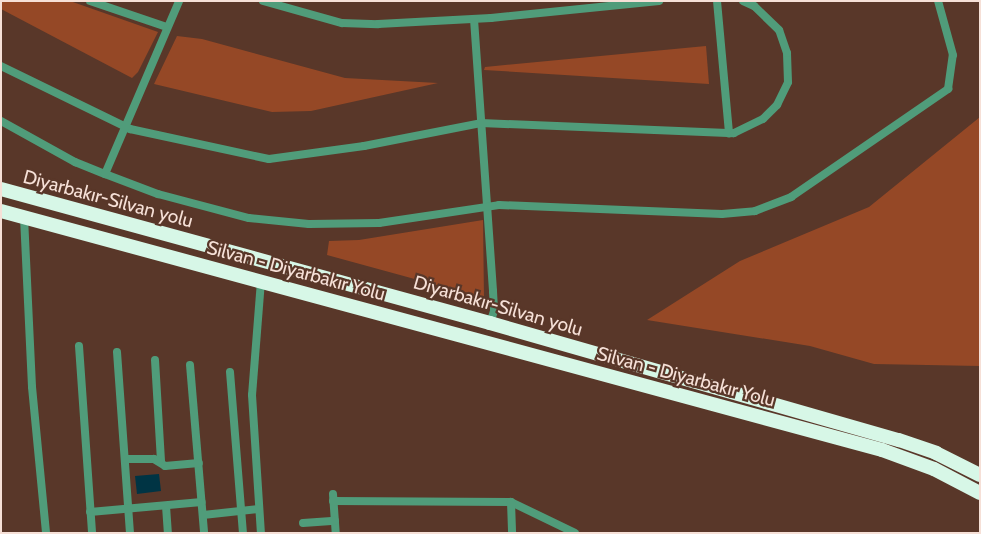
<!DOCTYPE html>
<meta charset="utf-8">
<style>
body{margin:0}
#map{position:relative;width:981px;height:534px;overflow:hidden;background:#593729;font-family:Cabin,sans-serif}
div>[style]{position:absolute}
.green>*{inset:0;background:#954826}
.water>*{inset:0;background:#003444}
.street>*{height:8px;margin:-4px;padding:0 4px;transform-origin:4px;border-radius:4px;background:#509c7a}
.highway>*{height:14px;margin:-7px;padding:0 7px;transform-origin:7px;border-radius:7px;background:#d7f7e7}
span{translate:-50% -50%;white-space:nowrap;text-align:center;line-height:1.15;-webkit-text-stroke:4.5px #593729;paint-order:stroke}
.street-label{font-size:19px;color:#f6e0d7}
.frame{position:absolute;inset:0;border:2px solid #f6e0d7;pointer-events:none}
</style>
<div id="map">
<div class="green">
<div style="clip-path:polygon(1px 1px,70px 1px,158px 32px,138px 72px,132px 78px,1px 9px)"></div>
<div style="clip-path:polygon(177px 36px,202px 39px,345px 78px,438px 83px,311px 111px,272px 112px,154px 84px)"></div>
<div style="clip-path:polygon(706px 46px,709px 84px,484px 70px,485px 67px)"></div>
<div style="clip-path:polygon(980px 117px,980px 366px,874px 364px,810px 346px,647px 320px,740px 261px,869px 207px)"></div>
<div style="clip-path:polygon(483px 220px,484px 298px,327px 255px,329px 241px,359px 240px)"></div>
</div>
<div class="water">
<div style="clip-path:polygon(159px 474px,161px 491px,137px 494px,135px 476px)"></div>
</div>
<div class="street">
<div style="left:90px;top:1px;width:81px;rotate:18.7deg"></div>
<div style="left:263px;top:1px;width:82px;rotate:15.6deg"></div>
<div style="left:342px;top:23px;width:36px;rotate:2deg"></div>
<div style="left:378px;top:24px;width:113px;rotate:-3deg"></div>
<div style="left:491px;top:18px;width:169px;rotate:-5.8deg"></div>
<div style="left:717px;top:1px;width:133px;rotate:84.8deg"></div>
<div style="left:474px;top:19px;width:273px;rotate:86deg"></div>
<div style="left:493px;top:291px;width:20px;rotate:87deg"></div>
<div style="left:494px;top:311px;width:13px;rotate:108deg"></div>
<div style="left:1px;top:66px;width:144px;rotate:26deg"></div>
<div style="left:130px;top:129px;width:142px;rotate:12.2deg"></div>
<div style="left:269px;top:159px;width:96px;rotate:-7.8deg"></div>
<div style="left:364px;top:146px;width:119px;rotate:-11.1deg"></div>
<div style="left:481px;top:123px;width:253px;rotate:2.3deg"></div>
<div style="left:734px;top:133px;width:32px;rotate:-26deg"></div>
<div style="left:763px;top:119px;width:20px;rotate:-45deg"></div>
<div style="left:777px;top:105px;width:25px;rotate:-64deg"></div>
<div style="left:788px;top:82px;width:29px;rotate:-92deg"></div>
<div style="left:787px;top:53px;width:24px;rotate:-109deg"></div>
<div style="left:779px;top:30px;width:35px;rotate:-136deg"></div>
<div style="left:754px;top:6px;width:12px;rotate:-156deg"></div>
<div style="left:1px;top:121px;width:85px;rotate:29deg"></div>
<div style="left:75px;top:162px;width:32px;rotate:22deg"></div>
<div style="left:105px;top:174px;width:57px;rotate:20.7deg"></div>
<div style="left:158px;top:194px;width:94px;rotate:14.8deg"></div>
<div style="left:249px;top:218px;width:60px;rotate:5.7deg"></div>
<div style="left:309px;top:224px;width:70px;rotate:-0.8deg"></div>
<div style="left:379px;top:223px;width:121px;rotate:-8.5deg"></div>
<div style="left:499px;top:205px;width:223px;rotate:2.3deg"></div>
<div style="left:722px;top:214px;width:33px;rotate:-5deg"></div>
<div style="left:755px;top:211px;width:39px;rotate:-21deg"></div>
<div style="left:791px;top:197px;width:191px;rotate:-34.5deg"></div>
<div style="left:948px;top:89px;width:34px;rotate:-82deg"></div>
<div style="left:953px;top:55px;width:56px;rotate:-105.5deg"></div>
<div style="left:105px;top:174px;width:188px;rotate:-66.8deg"></div>
<div style="left:24px;top:217px;width:170px;rotate:87.3deg"></div>
<div style="left:32px;top:387px;width:147px;rotate:84.5deg"></div>
<div style="left:261px;top:281px;width:114px;rotate:94.5deg"></div>
<div style="left:252px;top:395px;width:138px;rotate:86.3deg"></div>
<div style="left:79px;top:346px;width:187px;rotate:86deg"></div>
<div style="left:117px;top:352px;width:181px;rotate:85.9deg"></div>
<div style="left:155px;top:360px;width:102px;rotate:86.6deg"></div>
<div style="left:190px;top:365px;width:169px;rotate:85.2deg"></div>
<div style="left:230px;top:372px;width:162px;rotate:85.4deg"></div>
<div style="left:125px;top:459px;width:29px"></div>
<div style="left:154px;top:459px;width:13px;rotate:32deg"></div>
<div style="left:165px;top:466px;width:34px;rotate:-5deg"></div>
<div style="left:333px;top:494px;width:39px;rotate:86deg"></div>
<div style="left:333px;top:501px;width:178px;rotate:0.3deg"></div>
<div style="left:511px;top:502px;width:71px;rotate:25.8deg"></div>
<div style="left:511px;top:502px;width:31px;rotate:88deg"></div>
<div style="left:166px;top:506px;width:27px;rotate:86deg"></div>
<div style="left:90px;top:512px;width:112px;rotate:-5.1deg"></div>
<div style="left:203px;top:515px;width:56px;rotate:-6.1deg"></div>
<div style="left:303px;top:523px;width:32px;rotate:-4deg"></div>
</div>
<div class="highway">
<div style="left:1px;top:189px;width:507px;rotate:15.32deg"></div>
<div style="left:490px;top:323px;width:425px;rotate:16deg"></div>
<div style="left:899px;top:440px;width:39px;rotate:19deg"></div>
<div style="left:936px;top:453px;width:49px;rotate:26.6deg"></div>
<div style="left:1px;top:211px;width:913px;rotate:15.18deg"></div>
<div style="left:882px;top:450px;width:55px;rotate:20.1deg"></div>
<div style="left:934px;top:469px;width:52px;rotate:27.6deg"></div>
</div>
<div class="street-label">
<span style="left:108px;top:199px;rotate:15deg">Diyarbakır-Silvan yolu</span>
<span style="left:296px;top:271px;rotate:15deg">Silvan - Diyarbakır Yolu</span>
<span style="left:498px;top:306px;rotate:16deg">Diyarbakır-Silvan yolu</span>
<span style="left:686px;top:377px;rotate:15deg">Silvan - Diyarbakır Yolu</span>
</div>
<div class="frame"></div>
</div>
